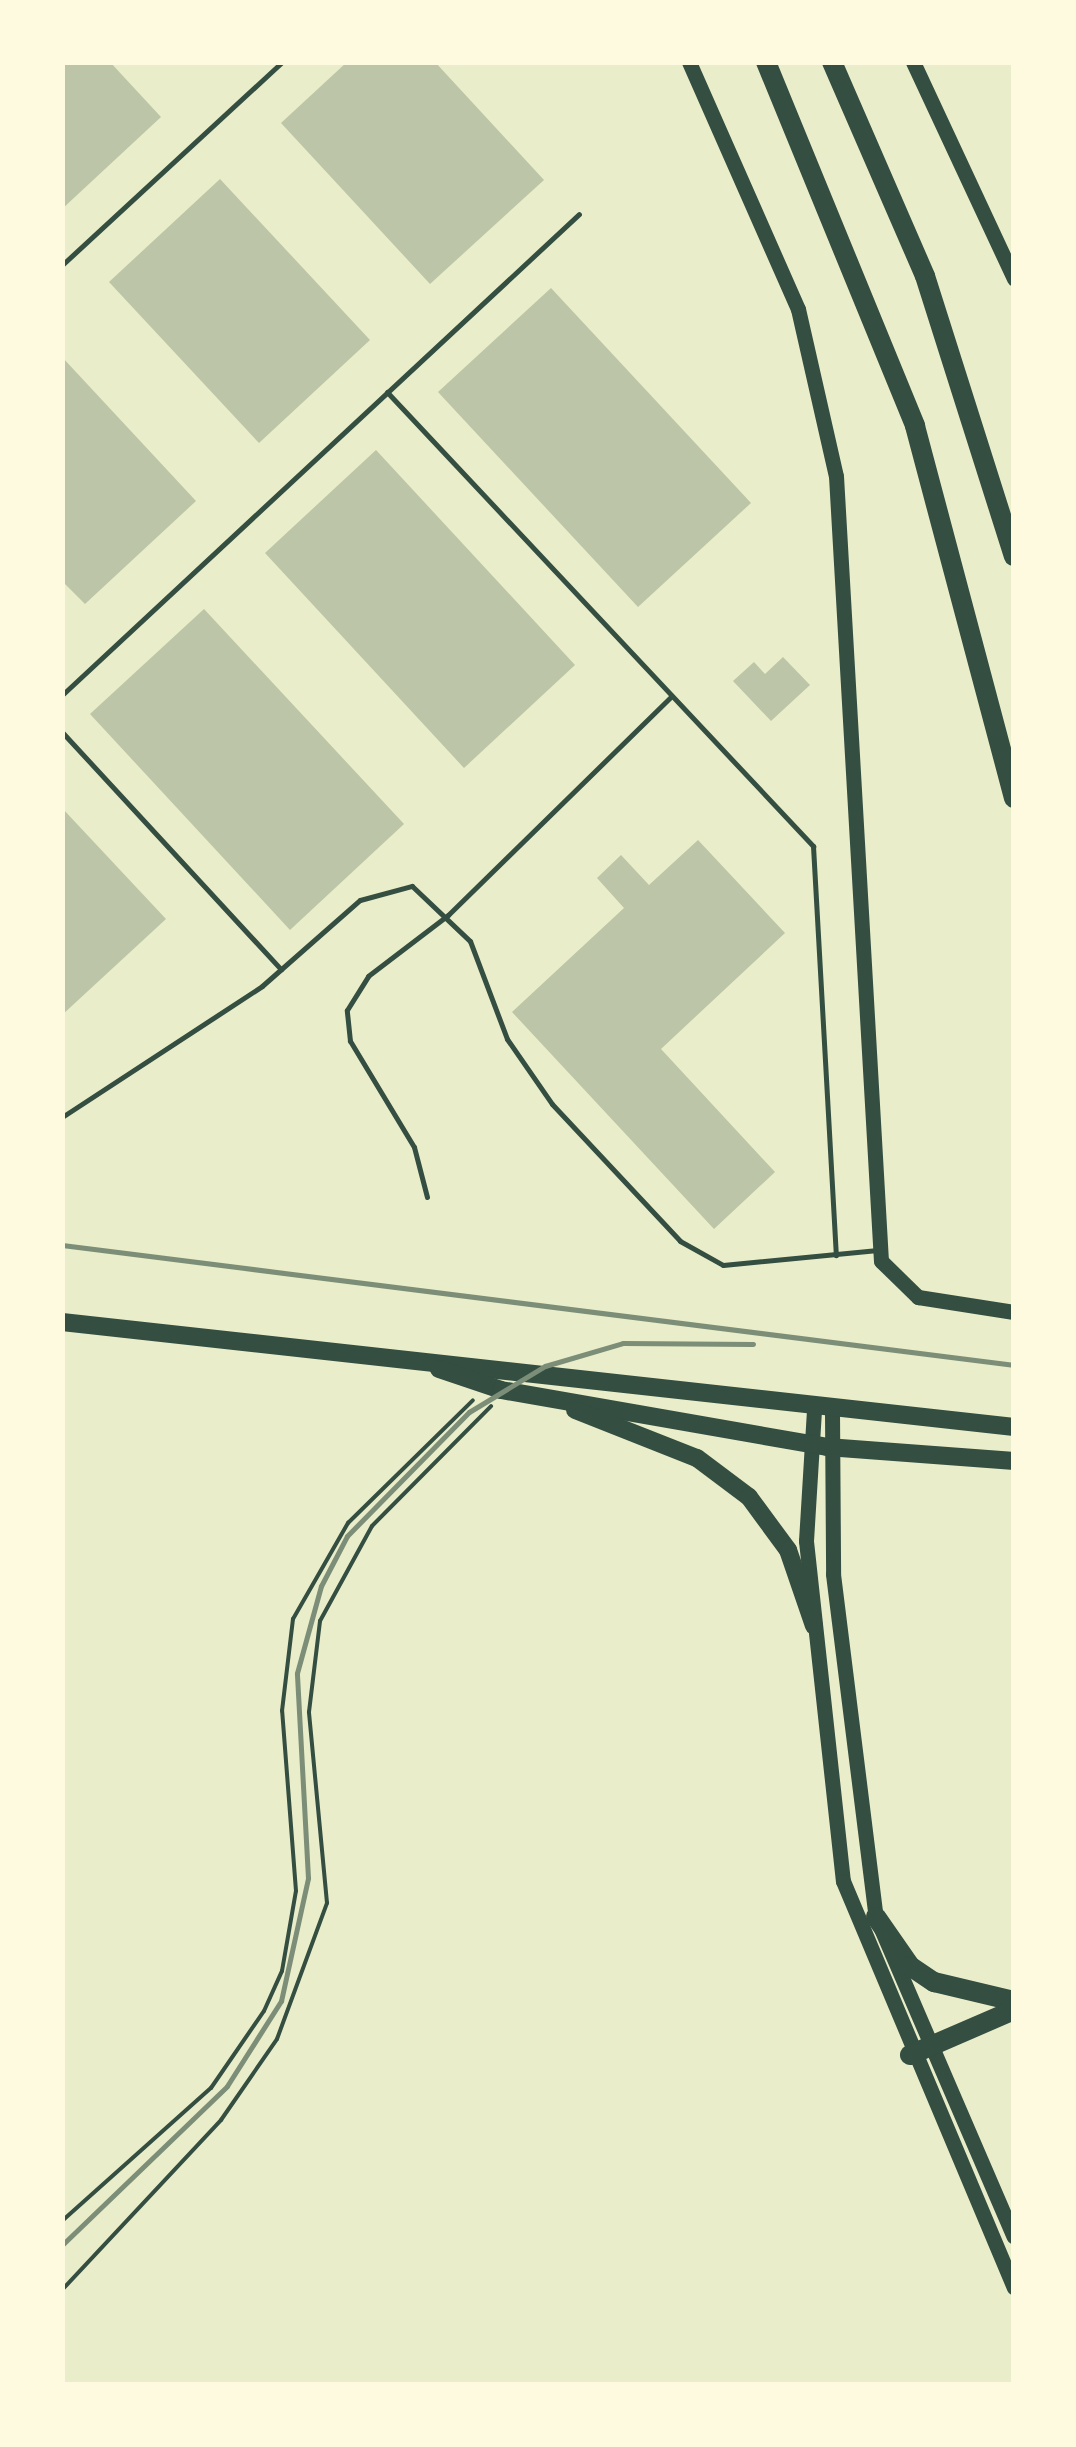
<!DOCTYPE html>
<style>
body{margin:0}
#map{position:relative;width:1076px;height:2447px;overflow:hidden;background:#e9edc9;font-family:Mulish,sans-serif}
div>[style]{position:absolute}
.building>*{inset:0;background:#bcc5a7}
.path>*{height:4px;margin:-2px;padding:0 2px;transform-origin:2px;border-radius:2px;background:#344e41}
.service>*{height:5px;margin:-2.5px;padding:0 2.5px;transform-origin:2.5px;border-radius:2.5px;background:#344e41}
.secondary>*{height:15px;margin:-7.5px;padding:0 7.5px;transform-origin:7.5px;border-radius:7.5px;background:#344e41}
.primary>*{height:18px;margin:-9px;padding:0 9px;transform-origin:9px;border-radius:9px;background:#344e41}
.motorway>*{height:20px;margin:-10px;padding:0 10px;transform-origin:10px;border-radius:10px;background:#344e41}
.rail>*{height:5px;margin:-2.5px;padding:0 2.5px;transform-origin:2.5px;border-radius:2.5px;background:#7c8e77}
span{translate:-50% -50%;white-space:nowrap;text-align:center;line-height:1.15;-webkit-text-stroke:8px #fefae0;paint-order:stroke}
.frame{position:absolute;inset:0;border:65px solid #fefae0;pointer-events:none}
</style>
<div id="map">
<div class="building">
<div style="clip-path:polygon(62px 62px,110px 62px,161px 117px,62px 209px)"></div>
<div style="clip-path:polygon(347px 62px,435px 62px,544px 180px,430px 284px,281px 123px)"></div>
<div style="clip-path:polygon(220px 179px,370px 340px,259px 443px,109px 282px)"></div>
<div style="clip-path:polygon(551px 288px,751px 503px,638px 607px,438px 392px)"></div>
<div style="clip-path:polygon(62px 357px,196px 501px,85px 604px,62px 581px)"></div>
<div style="clip-path:polygon(376px 450px,575px 665px,464px 768px,265px 553px)"></div>
<div style="clip-path:polygon(204px 609px,404px 824px,290px 930px,90px 714px)"></div>
<div style="clip-path:polygon(783px 657px,810px 685px,771px 721px,733px 681px,754px 662px,765px 674px)"></div>
<div style="clip-path:polygon(62px 808px,166px 919px,62px 1015px)"></div>
<div style="clip-path:polygon(698px 840px,785px 933px,661px 1049px,775px 1172px,714px 1229px,512px 1012px,624px 908px,597px 878px,621px 855px,649px 885px)"></div>
</div>
<div class="path">
<div style="left:62px;top:2221px;width:200px;rotate:-41.8deg"></div>
<div style="left:211px;top:2088px;width:93px;rotate:-55.5deg"></div>
<div style="left:264px;top:2011px;width:44px;rotate:-65.8deg"></div>
<div style="left:282px;top:1971px;width:81px;rotate:-80.1deg"></div>
<div style="left:296px;top:1891px;width:181px;rotate:-94.4deg"></div>
<div style="left:282px;top:1711px;width:93px;rotate:-83.2deg"></div>
<div style="left:293px;top:1619px;width:111px;rotate:-60.2deg"></div>
<div style="left:348px;top:1523px;width:175px;rotate:-44.5deg"></div>
<div style="left:62px;top:2290px;width:233px;rotate:-46.9deg"></div>
<div style="left:221px;top:2120px;width:98px;rotate:-55.3deg"></div>
<div style="left:277px;top:2039px;width:145px;rotate:-69.8deg"></div>
<div style="left:327px;top:1903px;width:192px;rotate:-95.4deg"></div>
<div style="left:309px;top:1712px;width:92px;rotate:-83.1deg"></div>
<div style="left:320px;top:1621px;width:108px;rotate:-61.3deg"></div>
<div style="left:372px;top:1526px;width:169px;rotate:-45.2deg"></div>
</div>
<div class="service">
<div style="left:62px;top:265px;width:299px;rotate:-42.7deg"></div>
<div style="left:387px;top:392px;width:623px;rotate:46.82deg"></div>
<div style="left:813px;top:846px;width:410px;rotate:86.8deg"></div>
<div style="left:62px;top:695px;width:706px;rotate:-42.93deg"></div>
<div style="left:62px;top:732px;width:323px;rotate:47.3deg"></div>
<div style="left:62px;top:1117px;width:239px;rotate:-33.2deg"></div>
<div style="left:262px;top:986px;width:130px;rotate:-41.3deg"></div>
<div style="left:360px;top:900px;width:54px;rotate:-15.1deg"></div>
<div style="left:412px;top:886px;width:80px;rotate:43.5deg"></div>
<div style="left:470px;top:941px;width:105px;rotate:69.3deg"></div>
<div style="left:507px;top:1039px;width:79px;rotate:55.3deg"></div>
<div style="left:552px;top:1104px;width:187px;rotate:46.9deg"></div>
<div style="left:680px;top:1241px;width:49px;rotate:29.2deg"></div>
<div style="left:723px;top:1265px;width:158px;rotate:-5.5deg"></div>
<div style="left:427px;top:1197px;width:52px;rotate:-104.6deg"></div>
<div style="left:414px;top:1147px;width:124px;rotate:-121.1deg"></div>
<div style="left:350px;top:1041px;width:31px;rotate:-96deg"></div>
<div style="left:347px;top:1010px;width:40px;rotate:-58deg"></div>
<div style="left:368px;top:976px;width:101px;rotate:-37.3deg"></div>
<div style="left:448px;top:915px;width:313px;rotate:-44.4deg"></div>
</div>
<div class="secondary">
<div style="left:689px;top:62px;width:270px;rotate:66.2deg"></div>
<div style="left:798px;top:309px;width:171px;rotate:77.2deg"></div>
<div style="left:836px;top:476px;width:786px;rotate:86.72deg"></div>
<div style="left:881px;top:1261px;width:52px;rotate:44.2deg"></div>
<div style="left:918px;top:1297px;width:97px;rotate:8.9deg"></div>
<div style="left:913px;top:62px;width:239px;rotate:65deg"></div>
<div style="left:814px;top:1410px;width:131px;rotate:93.5deg"></div>
<div style="left:806px;top:1541px;width:342px;rotate:83.8deg"></div>
<div style="left:843px;top:1881px;width:441px;rotate:67.2deg"></div>
<div style="left:832px;top:1412px;width:162px;rotate:89.6deg"></div>
<div style="left:833px;top:1574px;width:346px;rotate:82.9deg"></div>
<div style="left:876px;top:1917px;width:348px;rotate:66.7deg"></div>
</div>
<div class="primary">
<div style="left:62px;top:1322px;width:958px;rotate:6.29deg"></div>
<div style="left:439px;top:1369px;width:65px;rotate:18.7deg"></div>
<div style="left:501px;top:1390px;width:331px;rotate:9.9deg"></div>
<div style="left:827px;top:1447px;width:188px;rotate:4.3deg"></div>
<div style="left:575px;top:1410px;width:131px;rotate:21.5deg"></div>
<div style="left:697px;top:1458px;width:65px;rotate:36.9deg"></div>
<div style="left:749px;top:1497px;width:66px;rotate:53.7deg"></div>
<div style="left:788px;top:1550px;width:80px;rotate:71.1deg"></div>
</div>
<div class="motorway">
<div style="left:766px;top:62px;width:393px;rotate:67.7deg"></div>
<div style="left:915px;top:426px;width:385px;rotate:75.1deg"></div>
<div style="left:832px;top:62px;width:233px;rotate:66.5deg"></div>
<div style="left:925px;top:276px;width:294px;rotate:72.4deg"></div>
<div style="left:876px;top:1917px;width:60px;rotate:55.2deg"></div>
<div style="left:910px;top:1966px;width:29px;rotate:34deg"></div>
<div style="left:934px;top:1982px;width:82px;rotate:13.4deg"></div>
<div style="left:910px;top:2055px;width:113px;rotate:-23.4deg"></div>
</div>
<div class="rail">
<div style="left:62px;top:1245px;width:960px;rotate:7.18deg"></div>
<div style="left:62px;top:2245px;width:229px;rotate:-43.9deg"></div>
<div style="left:227px;top:2086px;width:101px;rotate:-57.6deg"></div>
<div style="left:281px;top:2001px;width:126px;rotate:-77.6deg"></div>
<div style="left:308px;top:1878px;width:205px;rotate:-93.1deg"></div>
<div style="left:297px;top:1673px;width:90px;rotate:-74.6deg"></div>
<div style="left:321px;top:1586px;width:56px;rotate:-62.5deg"></div>
<div style="left:347px;top:1536px;width:174px;rotate:-45.5deg"></div>
<div style="left:469px;top:1412px;width:89px;rotate:-31.2deg"></div>
<div style="left:545px;top:1366px;width:81px;rotate:-16.4deg"></div>
<div style="left:623px;top:1343px;width:130px;rotate:0.4deg"></div>
</div>
<div class="frame"></div>
</div>
